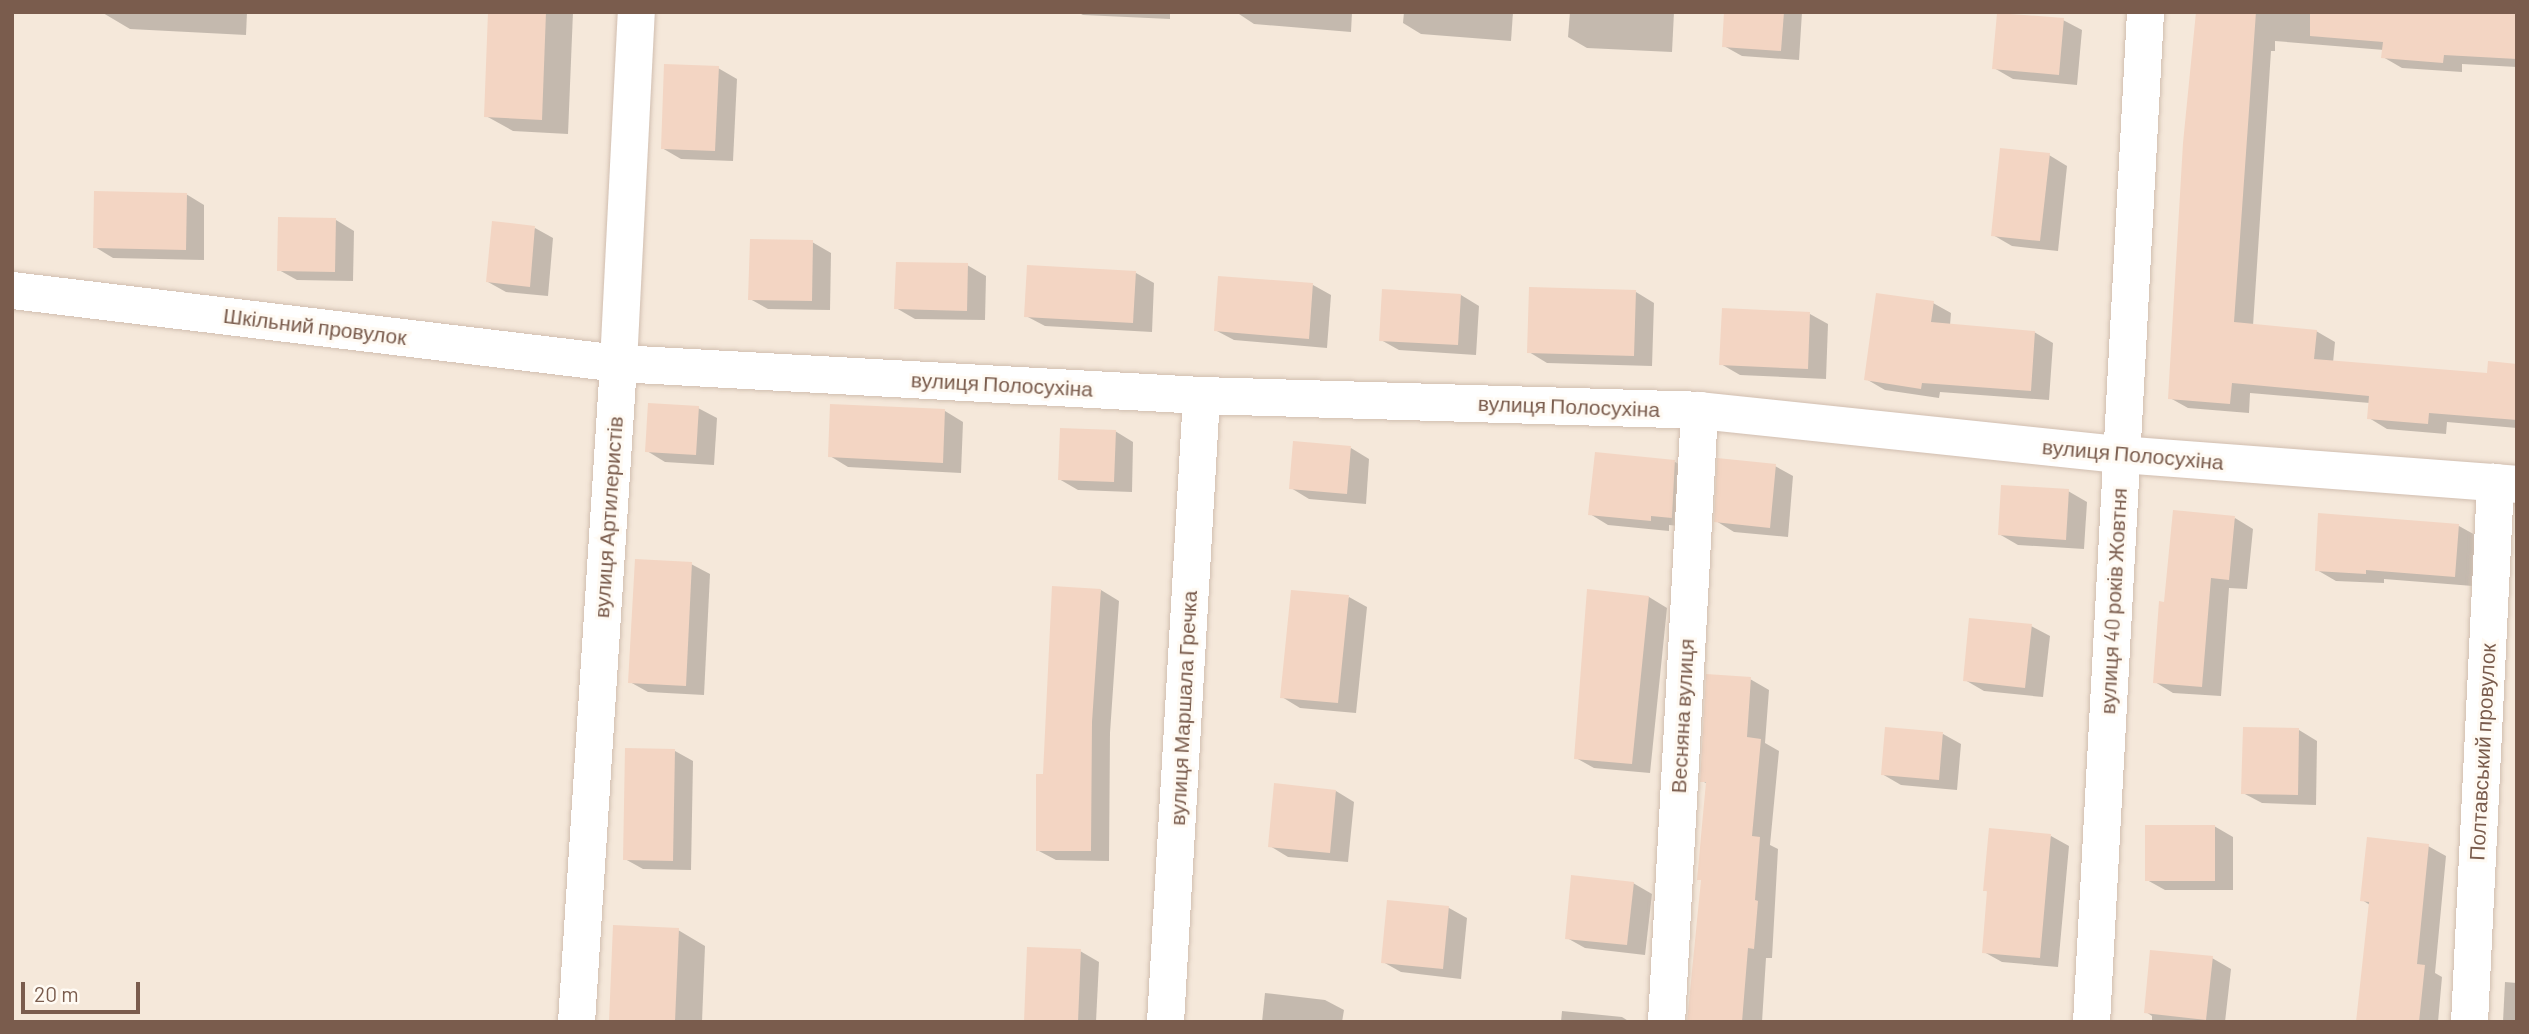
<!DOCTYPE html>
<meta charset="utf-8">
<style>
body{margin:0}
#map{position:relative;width:2529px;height:1034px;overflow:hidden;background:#fdf6ec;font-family:Barlow,sans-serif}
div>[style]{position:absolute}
.residential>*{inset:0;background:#f5e8da}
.shadow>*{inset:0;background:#0003}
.building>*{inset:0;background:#f3d5c3}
.roads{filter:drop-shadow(0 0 2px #d1beb0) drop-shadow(0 0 2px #d1beb0)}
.minor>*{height:37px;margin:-18.5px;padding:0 18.5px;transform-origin:18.5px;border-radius:18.5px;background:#fff}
span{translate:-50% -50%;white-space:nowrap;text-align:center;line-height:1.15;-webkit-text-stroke:6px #fffaf3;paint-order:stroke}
.street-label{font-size:21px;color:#7a5c4d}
.frame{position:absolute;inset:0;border:14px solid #7a5c4d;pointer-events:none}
.scale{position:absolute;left:21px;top:982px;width:119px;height:32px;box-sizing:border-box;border:4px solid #7a5c4d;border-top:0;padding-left:9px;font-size:21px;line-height:24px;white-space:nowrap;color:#7a5c4d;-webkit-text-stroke:5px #fffaf3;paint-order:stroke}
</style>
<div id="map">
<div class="residential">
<div style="clip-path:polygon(12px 12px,2517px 12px,2517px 1022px,12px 1022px)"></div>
</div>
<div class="shadow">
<div style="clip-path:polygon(247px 12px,246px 35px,130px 29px,103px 13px)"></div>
<div style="clip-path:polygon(490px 12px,573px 12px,568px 134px,513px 131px,486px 116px)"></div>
<div style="clip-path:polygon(1077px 12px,1170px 12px,1170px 19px,1083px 15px)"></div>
<div style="clip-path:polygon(1236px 12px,1352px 12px,1351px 32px,1254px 24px)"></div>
<div style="clip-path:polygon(1404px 12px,1513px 12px,1511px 41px,1421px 34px,1403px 23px)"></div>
<div style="clip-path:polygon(1570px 12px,1674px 12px,1672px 52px,1587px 48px,1568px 37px)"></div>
<div style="clip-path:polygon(1726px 12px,1802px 12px,1799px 60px,1742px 56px,1724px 46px)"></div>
<div style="clip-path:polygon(2197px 12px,2517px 12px,2517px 67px,2462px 64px,2462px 72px,2402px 68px,2383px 57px,2384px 50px,2275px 41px,2275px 51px,2271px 51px,2253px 326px,2316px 331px,2335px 342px,2333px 363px,2489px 375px,2517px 366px,2517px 428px,2447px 422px,2446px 434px,2387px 429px,2369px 418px,2370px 403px,2250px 393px,2249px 413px,2188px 408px,2170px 398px)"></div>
<div style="clip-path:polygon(2063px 20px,2082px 30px,2077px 85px,2013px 79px,1994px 68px)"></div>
<div style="clip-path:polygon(718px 68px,737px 79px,733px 161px,681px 159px,662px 148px)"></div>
<div style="clip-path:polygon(2049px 155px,2067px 166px,2058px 251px,2012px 246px,1993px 235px)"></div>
<div style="clip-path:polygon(186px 194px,204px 205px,204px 260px,113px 258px,95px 247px)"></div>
<div style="clip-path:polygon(336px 220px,354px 231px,353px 281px,297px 280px,279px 270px)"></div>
<div style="clip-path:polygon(535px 228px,553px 238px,548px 296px,506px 292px,488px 282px)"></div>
<div style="clip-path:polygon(812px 242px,831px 253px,830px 310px,768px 309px,750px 299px)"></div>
<div style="clip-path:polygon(967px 265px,986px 276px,985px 320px,915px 319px,896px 308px)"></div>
<div style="clip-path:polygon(1136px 273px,1154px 283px,1152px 332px,1045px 326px,1026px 316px)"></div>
<div style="clip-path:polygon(1313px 285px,1331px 295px,1327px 348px,1234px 340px,1215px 330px)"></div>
<div style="clip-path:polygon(1636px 292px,1654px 303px,1652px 366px,1547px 363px,1529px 352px)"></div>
<div style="clip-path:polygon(1461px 295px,1479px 306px,1476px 355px,1399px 350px,1381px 340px)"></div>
<div style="clip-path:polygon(1933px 303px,1951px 313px,1950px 325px,2034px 332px,2053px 343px,2049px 400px,1940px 392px,1939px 398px,1885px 390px,1866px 379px)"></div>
<div style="clip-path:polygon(1810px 314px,1828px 324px,1826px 379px,1740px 375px,1721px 364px)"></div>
<div style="clip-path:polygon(832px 406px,945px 411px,963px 422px,961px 473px,848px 467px,830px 456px)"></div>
<div style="clip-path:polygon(698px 408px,717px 418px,714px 465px,665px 462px,647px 451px)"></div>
<div style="clip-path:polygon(1115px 431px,1133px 442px,1132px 492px,1078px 490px,1059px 479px)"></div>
<div style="clip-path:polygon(1351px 448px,1369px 459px,1366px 504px,1309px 499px,1291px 488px)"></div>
<div style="clip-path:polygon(1675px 462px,1693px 472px,1690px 527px,1669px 525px,1669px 531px,1608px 525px,1590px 514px)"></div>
<div style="clip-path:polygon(1775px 466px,1793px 476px,1788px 537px,1734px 532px,1716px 521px)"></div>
<div style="clip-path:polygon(2068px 491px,2087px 502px,2084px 549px,2018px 545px,1999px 534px)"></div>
<div style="clip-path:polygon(2235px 518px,2253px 529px,2247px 589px,2229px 588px,2221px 696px,2173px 693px,2155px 682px,2166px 604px)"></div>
<div style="clip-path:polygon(2459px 526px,2477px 536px,2473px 586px,2384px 579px,2384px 583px,2336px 581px,2317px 570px)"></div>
<div style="clip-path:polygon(691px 564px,710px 574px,704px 695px,648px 692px,630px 682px)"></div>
<div style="clip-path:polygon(1101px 590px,1119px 601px,1110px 733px,1109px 861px,1056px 860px,1037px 850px,1044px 776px)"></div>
<div style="clip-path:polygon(1589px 591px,1649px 597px,1667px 608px,1650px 773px,1594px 768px,1576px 758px)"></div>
<div style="clip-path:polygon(1349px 597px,1367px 607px,1356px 713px,1300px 708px,1282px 697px)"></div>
<div style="clip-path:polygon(2031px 626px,2050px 636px,2043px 697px,1984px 691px,1965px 680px)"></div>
<div style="clip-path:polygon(1750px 679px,1769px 690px,1765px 743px,1779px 751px,1770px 845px,1778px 849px,1772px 958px,1766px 958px,1762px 1022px,1689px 1022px,1703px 881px,1699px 879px,1708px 784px,1702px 781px)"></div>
<div style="clip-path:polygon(2299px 730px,2317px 741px,2316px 805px,2262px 803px,2243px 793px)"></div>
<div style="clip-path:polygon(1943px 734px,1961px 744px,1957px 790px,1901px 785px,1882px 774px)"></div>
<div style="clip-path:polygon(675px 751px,693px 761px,691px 870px,643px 869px,625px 859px)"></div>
<div style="clip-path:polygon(1336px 791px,1354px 802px,1348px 862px,1288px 857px,1270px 846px)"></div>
<div style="clip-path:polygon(2214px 826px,2233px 837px,2233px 890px,2165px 890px,2147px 880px)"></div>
<div style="clip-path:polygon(2051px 836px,2069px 846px,2058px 967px,2002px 962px,1984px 952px,1988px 892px,1985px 890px)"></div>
<div style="clip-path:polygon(2428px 846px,2446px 856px,2435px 973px,2442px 977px,2438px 1022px,2358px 1022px,2370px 905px,2362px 900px)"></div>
<div style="clip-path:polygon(1633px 883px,1652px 894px,1645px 955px,1585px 948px,1567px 938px)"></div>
<div style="clip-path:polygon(1388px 901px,1449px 908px,1467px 918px,1461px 979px,1401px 972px,1383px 962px)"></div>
<div style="clip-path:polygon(678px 930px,705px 946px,702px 1022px,611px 1022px)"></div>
<div style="clip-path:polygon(1080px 951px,1099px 962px,1096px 1022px,1026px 1022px)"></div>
<div style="clip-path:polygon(2212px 958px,2231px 969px,2225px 1022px,2152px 1022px,2152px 1016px,2146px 1012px)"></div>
<div style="clip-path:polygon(2505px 982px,2517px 983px,2517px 1022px,2503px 1022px)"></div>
<div style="clip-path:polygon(1265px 993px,1325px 1000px,1344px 1010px,1342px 1022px,1262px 1022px)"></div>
<div style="clip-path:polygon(1562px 1011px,1622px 1017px,1630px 1022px,1561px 1022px)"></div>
</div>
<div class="building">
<div style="clip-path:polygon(488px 12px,546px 12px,542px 120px,484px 117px)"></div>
<div style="clip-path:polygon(1724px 12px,1784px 12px,1781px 51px,1722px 47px)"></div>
<div style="clip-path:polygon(2196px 12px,2256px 12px,2234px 322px,2317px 330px,2314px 359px,2487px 373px,2488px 361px,2517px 364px,2517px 420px,2429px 413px,2428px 424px,2367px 419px,2369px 396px,2232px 383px,2230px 404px,2168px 399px,2183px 143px)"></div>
<div style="clip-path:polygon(2310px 12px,2517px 12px,2517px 59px,2444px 55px,2443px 63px,2381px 58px,2383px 42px,2310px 36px)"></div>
<div style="clip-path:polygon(1997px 13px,2064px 18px,2059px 75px,1992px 69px)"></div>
<div style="clip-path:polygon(664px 64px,719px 66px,715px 151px,661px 149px)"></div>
<div style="clip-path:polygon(2000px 148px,2050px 153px,2040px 241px,1991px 236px)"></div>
<div style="clip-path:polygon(94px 191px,187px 193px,186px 250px,93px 248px)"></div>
<div style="clip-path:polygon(278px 217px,336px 218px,335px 272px,277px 271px)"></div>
<div style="clip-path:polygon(492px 221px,535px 226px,530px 287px,486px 282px)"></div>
<div style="clip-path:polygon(750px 239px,813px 240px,812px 301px,748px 300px)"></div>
<div style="clip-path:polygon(896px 262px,968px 263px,967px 311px,894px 309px)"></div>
<div style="clip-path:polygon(1027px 265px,1136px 271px,1133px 323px,1024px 317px)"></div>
<div style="clip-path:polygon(1218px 276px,1313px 283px,1309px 339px,1214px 331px)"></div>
<div style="clip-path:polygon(1529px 287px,1636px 290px,1634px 356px,1527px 353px)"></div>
<div style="clip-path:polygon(1382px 289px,1461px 294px,1458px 345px,1379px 341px)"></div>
<div style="clip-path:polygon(1876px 293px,1934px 301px,1931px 322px,2035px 331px,2031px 391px,1922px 383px,1921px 389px,1864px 380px)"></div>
<div style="clip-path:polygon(1722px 308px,1810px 312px,1808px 369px,1719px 365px)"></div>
<div style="clip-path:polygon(648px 403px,699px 406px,696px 455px,645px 452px)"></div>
<div style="clip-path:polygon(830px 404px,945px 409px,943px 463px,828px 457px)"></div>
<div style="clip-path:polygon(1060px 428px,1116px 430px,1114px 482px,1058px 480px)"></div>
<div style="clip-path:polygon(1293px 441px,1351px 446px,1347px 494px,1289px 489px)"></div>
<div style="clip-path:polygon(1595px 452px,1675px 460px,1672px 518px,1651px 516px,1651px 521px,1588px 515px)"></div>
<div style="clip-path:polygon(1717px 458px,1776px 464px,1770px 528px,1714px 522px)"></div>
<div style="clip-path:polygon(2001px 485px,2069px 489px,2066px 540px,1998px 535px)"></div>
<div style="clip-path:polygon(2173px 510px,2235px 516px,2229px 580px,2211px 578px,2202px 687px,2153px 683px,2159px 601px,2164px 602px)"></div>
<div style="clip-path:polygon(2318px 513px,2459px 524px,2455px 577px,2366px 570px,2366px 574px,2315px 571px)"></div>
<div style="clip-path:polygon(635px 559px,692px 562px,686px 686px,628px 683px)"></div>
<div style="clip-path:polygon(1052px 586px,1101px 589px,1092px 722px,1091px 851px,1036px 851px,1036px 774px,1043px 774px)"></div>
<div style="clip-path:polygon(1587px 589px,1649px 596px,1632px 764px,1574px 759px)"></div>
<div style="clip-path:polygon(1291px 590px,1349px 595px,1338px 703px,1280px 698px)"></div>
<div style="clip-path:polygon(1969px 618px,2032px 624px,2025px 688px,1963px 681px)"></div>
<div style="clip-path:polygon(1706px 674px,1751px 677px,1747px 737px,1761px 739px,1752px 836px,1760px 837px,1755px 900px,1758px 901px,1754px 949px,1748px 948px,1742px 1022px,1687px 1022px,1701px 880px,1697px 880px,1706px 782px,1700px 782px)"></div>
<div style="clip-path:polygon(1885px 727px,1943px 732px,1939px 780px,1881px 775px)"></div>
<div style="clip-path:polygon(2243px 727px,2299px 728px,2298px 795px,2241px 794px)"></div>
<div style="clip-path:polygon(625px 748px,675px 749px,673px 861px,623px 860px)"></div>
<div style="clip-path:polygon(1274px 783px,1336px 790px,1330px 853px,1268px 847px)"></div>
<div style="clip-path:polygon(2145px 825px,2215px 825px,2215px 881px,2145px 881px)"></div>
<div style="clip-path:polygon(1989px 828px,2051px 834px,2040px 958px,1982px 953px,1987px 891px,1983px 891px)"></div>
<div style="clip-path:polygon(2367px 837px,2429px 844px,2417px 964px,2425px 965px,2419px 1022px,2356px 1022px,2369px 902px,2360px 901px)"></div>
<div style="clip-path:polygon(1571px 875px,1634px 882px,1627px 945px,1565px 939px)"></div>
<div style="clip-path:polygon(1387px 900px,1449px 906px,1443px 969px,1381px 963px)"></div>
<div style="clip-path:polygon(613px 925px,679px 928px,675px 1022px,609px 1022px)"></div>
<div style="clip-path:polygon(1027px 947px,1081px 949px,1078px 1022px,1024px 1022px)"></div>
<div style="clip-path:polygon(2150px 950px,2213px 956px,2206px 1020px,2144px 1013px)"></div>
</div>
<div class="roads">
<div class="minor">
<div style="left:12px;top:290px;width:610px;rotate:6.87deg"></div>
<div style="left:618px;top:363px;width:584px;rotate:3.14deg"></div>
<div style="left:1201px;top:395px;width:498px;rotate:1.7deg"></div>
<div style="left:1699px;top:410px;width:423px;rotate:6deg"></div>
<div style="left:2120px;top:454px;width:398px;rotate:4.3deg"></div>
<div style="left:576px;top:1022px;width:660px;rotate:-86.35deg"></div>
<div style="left:618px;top:363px;width:351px;rotate:-87.1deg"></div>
<div style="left:1165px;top:1022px;width:628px;rotate:-86.71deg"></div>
<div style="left:1666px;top:1022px;width:613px;rotate:-86.91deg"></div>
<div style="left:2091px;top:1022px;width:1011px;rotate:-86.94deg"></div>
<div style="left:2469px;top:1022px;width:541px;rotate:-87.24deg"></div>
</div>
</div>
<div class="street-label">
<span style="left:315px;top:326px;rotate:7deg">Шкільний провулок</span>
<span style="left:1002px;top:384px;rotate:3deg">вулиця Полосухіна</span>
<span style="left:1569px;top:406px;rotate:2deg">вулиця Полосухіна</span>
<span style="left:2133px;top:454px;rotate:5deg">вулиця Полосухіна</span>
<span style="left:608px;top:517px;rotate:-86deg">вулиця Артилеристів</span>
<span style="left:2113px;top:601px;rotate:-87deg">вулиця 40 років Жовтня</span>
<span style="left:1183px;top:708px;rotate:-87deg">вулиця Маршала Гречка</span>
<span style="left:1682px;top:716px;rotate:-87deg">Весняна вулиця</span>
<span style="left:2482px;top:752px;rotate:-87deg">Полтавський провулок</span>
</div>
<div class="frame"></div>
<div class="scale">20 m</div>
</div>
